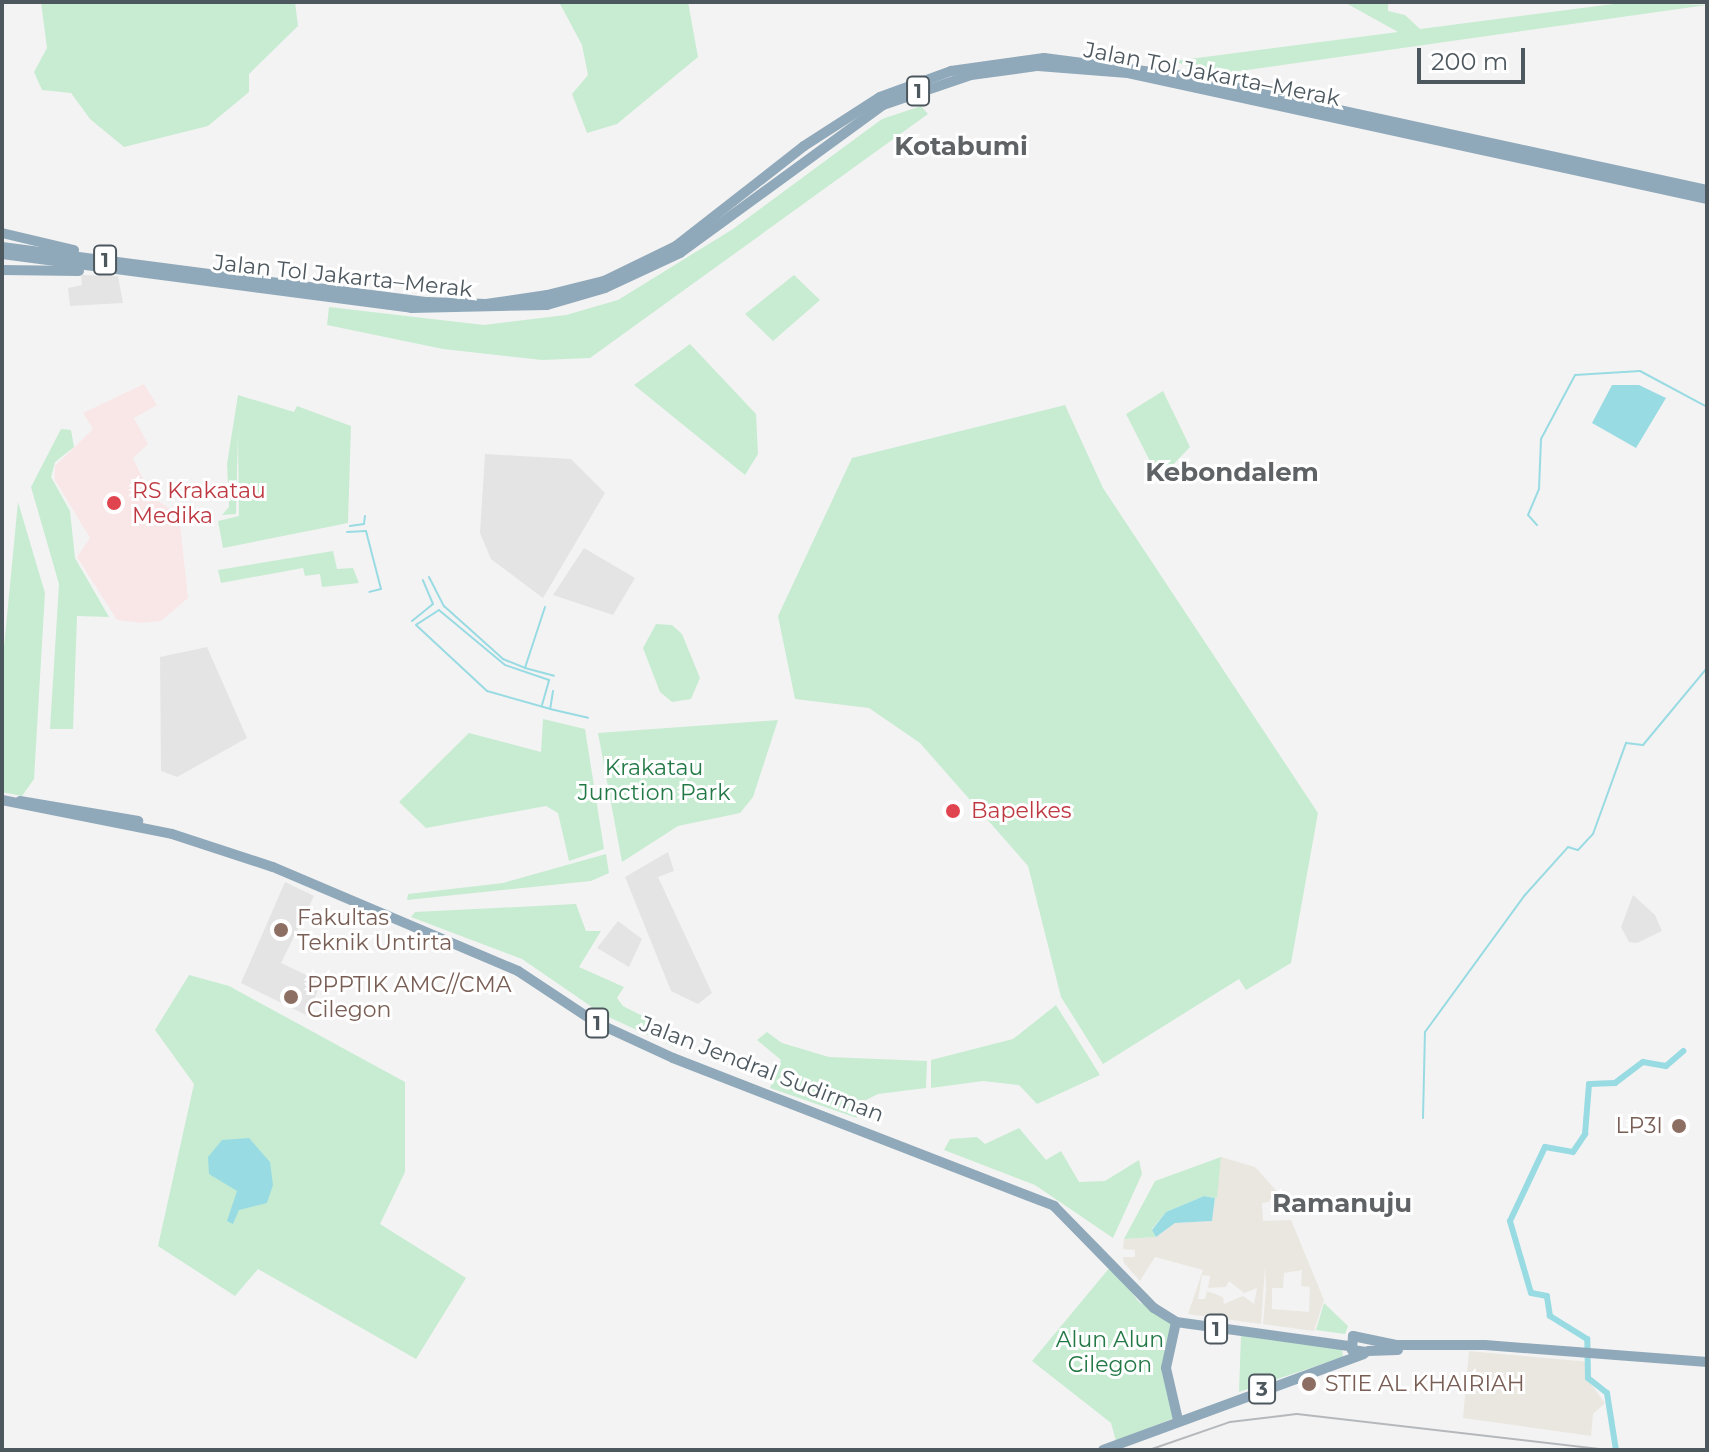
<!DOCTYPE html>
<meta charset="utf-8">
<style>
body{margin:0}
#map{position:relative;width:1709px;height:1452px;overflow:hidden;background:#f4f3f3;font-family:Montserrat,sans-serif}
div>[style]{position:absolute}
.commercial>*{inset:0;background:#eae7e0}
.education>*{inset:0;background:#e5e4e4}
.medical>*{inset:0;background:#f9e7e8}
.green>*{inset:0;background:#c7ecd2}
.water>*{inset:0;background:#99dbe3}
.stream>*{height:2px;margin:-1px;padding:0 1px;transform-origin:1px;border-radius:1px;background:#99dbe3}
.river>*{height:6px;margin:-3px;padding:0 3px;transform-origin:3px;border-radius:3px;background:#99dbe3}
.highway>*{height:10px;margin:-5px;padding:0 5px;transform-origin:5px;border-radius:5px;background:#90a9ba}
.rail>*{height:2px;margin:-1px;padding:0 1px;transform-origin:1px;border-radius:1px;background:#b5b8bb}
.dots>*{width:22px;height:22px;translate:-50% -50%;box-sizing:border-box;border:4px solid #fff;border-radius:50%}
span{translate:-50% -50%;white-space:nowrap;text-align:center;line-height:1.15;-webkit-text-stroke:6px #fff;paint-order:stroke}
.shield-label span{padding:2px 6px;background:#fff;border:2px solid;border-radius:6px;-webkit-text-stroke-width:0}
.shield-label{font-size:20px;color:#4c575e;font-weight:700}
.street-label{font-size:22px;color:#4c575e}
.health-label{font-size:22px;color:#be3a42}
.left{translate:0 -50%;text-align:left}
.park-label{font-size:22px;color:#237946}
.education-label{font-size:22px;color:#785e54}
.right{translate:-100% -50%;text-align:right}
.quarter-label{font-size:26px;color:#5f6366;font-weight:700}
.frame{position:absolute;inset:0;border:4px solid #4c575e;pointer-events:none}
.scale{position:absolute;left:1417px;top:48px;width:108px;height:36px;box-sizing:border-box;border:4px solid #4c575e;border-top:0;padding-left:10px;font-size:24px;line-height:28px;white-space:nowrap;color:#4c575e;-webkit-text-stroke:6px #fff;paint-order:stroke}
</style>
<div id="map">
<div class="commercial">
<div style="clip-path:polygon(evenodd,1221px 1157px,1255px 1167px,1284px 1199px,1262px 1203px,1263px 1221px,1291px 1220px,1324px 1300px,1314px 1331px,1263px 1324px,1266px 1289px,1265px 1267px,1261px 1324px,1188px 1314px,1203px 1270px,1155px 1257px,1140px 1281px,1124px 1263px,1123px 1257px,1135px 1257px,1135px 1250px,1123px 1249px,1124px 1239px,1156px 1237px,1175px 1223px,1212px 1221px,1221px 1157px,1302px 1270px,1301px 1286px,1310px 1287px,1309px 1312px,1272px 1309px,1272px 1288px,1283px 1288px,1284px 1273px,1302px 1270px,1221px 1157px,1202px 1275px,1210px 1276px,1208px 1288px,1226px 1287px,1229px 1281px,1244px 1293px,1257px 1288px,1254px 1304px,1243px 1296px,1224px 1304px,1223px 1297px,1207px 1291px,1205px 1299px,1198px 1299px,1202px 1275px)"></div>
<div style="clip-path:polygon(1469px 1351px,1590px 1362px,1585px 1376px,1605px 1403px,1593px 1414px,1591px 1436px,1463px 1418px)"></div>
</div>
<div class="education">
<div style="clip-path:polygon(81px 275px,118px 276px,123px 303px,70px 306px,68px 288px,82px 285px)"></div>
<div style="clip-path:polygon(485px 454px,571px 459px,605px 493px,543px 598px,491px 559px,480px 533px)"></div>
<div style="clip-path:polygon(584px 548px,635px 578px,613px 615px,553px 595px)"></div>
<div style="clip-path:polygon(207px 647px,247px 738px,177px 777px,161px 771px,160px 657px)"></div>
<div style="clip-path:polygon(668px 852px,674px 871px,658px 877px,712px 993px,698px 1004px,671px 991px,625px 877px)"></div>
<div style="clip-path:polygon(285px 882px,314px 896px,281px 963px,321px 982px,308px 1016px,241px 983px)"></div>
<div style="clip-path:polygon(1633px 895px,1655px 915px,1662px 931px,1637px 943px,1629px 942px,1621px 927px)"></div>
<div style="clip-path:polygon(618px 921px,642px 939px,629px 967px,597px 948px)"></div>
</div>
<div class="medical">
<div style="clip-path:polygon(144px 384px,157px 405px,134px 418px,148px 444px,133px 458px,151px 496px,179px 515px,188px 598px,161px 621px,141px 623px,117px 620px,77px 557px,90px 538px,55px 480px,55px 466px,93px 429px,83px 413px)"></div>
</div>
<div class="green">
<div style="clip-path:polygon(41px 2px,295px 2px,298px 26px,249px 74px,249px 92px,208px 126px,124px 147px,90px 119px,71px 93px,42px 90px,34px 72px,47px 48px)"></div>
<div style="clip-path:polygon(559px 2px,688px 2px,698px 57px,617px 124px,587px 133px,572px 94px,588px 75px,582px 45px)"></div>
<div style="clip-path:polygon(1344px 2px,1388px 2px,1388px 11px,1405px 15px,1420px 29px,1629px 2px,1707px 5px,1211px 75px,1174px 61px,1398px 32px)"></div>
<div style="clip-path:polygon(921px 106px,928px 114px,590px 358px,542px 360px,443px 349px,327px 325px,329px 307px,484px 325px,566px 315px,618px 300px,733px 229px,882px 119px)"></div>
<div style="clip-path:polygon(794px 275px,820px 300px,773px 341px,745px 314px)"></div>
<div style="clip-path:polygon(690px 344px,756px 414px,758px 454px,745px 475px,634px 385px)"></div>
<div style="clip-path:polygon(1163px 391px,1190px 447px,1166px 472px,1155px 471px,1126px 414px)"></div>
<div style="clip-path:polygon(238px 395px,294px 412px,297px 406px,351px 426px,348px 523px,223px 548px,218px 521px,239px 516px,238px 434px,236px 514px,222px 515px,229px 507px,227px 464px)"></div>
<div style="clip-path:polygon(1065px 405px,1103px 488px,1318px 813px,1291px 963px,1246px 990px,1239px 979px,1103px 1064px,1061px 997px,1028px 866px,920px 743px,869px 708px,795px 699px,778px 616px,852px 458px)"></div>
<div style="clip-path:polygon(61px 429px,71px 430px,74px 447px,55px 462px,51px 477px,70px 511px,75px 558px,109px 617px,77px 616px,73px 729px,50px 729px,59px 584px,31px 487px)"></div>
<div style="clip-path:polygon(18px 502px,45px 593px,34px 779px,22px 796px,2px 792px,2px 668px)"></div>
<div style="clip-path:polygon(333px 551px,337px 569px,353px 568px,359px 583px,322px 587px,320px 574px,305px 576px,303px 568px,221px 583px,218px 570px)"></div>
<div style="clip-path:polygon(656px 624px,672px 625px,682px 634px,700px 678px,691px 699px,672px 702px,660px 692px,643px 648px)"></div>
<div style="clip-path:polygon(543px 719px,585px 729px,604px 849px,569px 861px,558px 813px,546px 806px,426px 828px,399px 802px,469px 733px,541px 752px)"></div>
<div style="clip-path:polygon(778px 720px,753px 797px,740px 813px,678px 826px,622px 862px,598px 733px)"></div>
<div style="clip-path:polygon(606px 854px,609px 873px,591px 881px,407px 900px,408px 894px,503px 883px)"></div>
<div style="clip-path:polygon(576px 904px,586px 931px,601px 931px,579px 967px,624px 987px,617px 998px,623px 1006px,666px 1028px,674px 1047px,602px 1014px,522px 959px,411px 917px,415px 912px)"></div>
<div style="clip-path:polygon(189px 975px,229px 986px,405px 1082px,405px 1172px,380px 1224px,466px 1278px,416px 1359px,258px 1269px,235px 1296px,158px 1246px,194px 1084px,155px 1030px)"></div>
<div style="clip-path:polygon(1056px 1005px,1100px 1075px,1037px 1104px,1019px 1085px,983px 1081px,931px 1088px,931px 1060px,1013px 1039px)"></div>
<div style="clip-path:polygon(767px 1032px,782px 1043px,829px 1057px,927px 1061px,926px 1088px,878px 1094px,858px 1104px,857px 1118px,770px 1088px,781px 1060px,757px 1040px)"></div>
<div style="clip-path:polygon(1019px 1128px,1046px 1160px,1061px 1151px,1079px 1182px,1105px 1181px,1139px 1160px,1142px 1174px,1113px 1238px,1035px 1185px,944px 1150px,950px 1139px,977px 1137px,985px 1144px)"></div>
<div style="clip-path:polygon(1221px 1157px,1217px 1198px,1204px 1196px,1166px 1212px,1152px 1229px,1156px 1237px,1124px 1239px,1155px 1181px)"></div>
<div style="clip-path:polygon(1111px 1266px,1139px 1302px,1173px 1323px,1162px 1368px,1174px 1418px,1116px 1441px,1111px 1423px,1032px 1361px)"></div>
<div style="clip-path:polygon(1324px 1303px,1348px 1326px,1345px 1334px,1316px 1330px)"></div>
<div style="clip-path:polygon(1241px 1335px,1342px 1347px,1343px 1357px,1239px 1392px)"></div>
</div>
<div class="water">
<div style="clip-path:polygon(1612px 385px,1639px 385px,1666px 398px,1636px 448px,1592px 423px)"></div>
<div style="clip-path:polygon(249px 1138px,270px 1162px,273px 1185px,267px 1203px,239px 1210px,233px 1224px,227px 1221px,237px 1191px,209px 1174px,208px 1157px,222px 1140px)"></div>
<div style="clip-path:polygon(1204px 1196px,1215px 1198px,1212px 1221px,1175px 1223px,1156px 1237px,1152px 1230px,1166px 1212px)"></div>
</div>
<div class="stream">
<div style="left:1537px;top:525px;width:13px;rotate:-132deg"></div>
<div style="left:1528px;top:515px;width:28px;rotate:-67deg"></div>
<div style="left:1539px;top:489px;width:50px;rotate:-87.7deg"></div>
<div style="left:1541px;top:439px;width:72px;rotate:-62deg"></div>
<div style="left:1575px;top:375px;width:65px;rotate:-3.5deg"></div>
<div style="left:1640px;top:371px;width:76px;rotate:28.2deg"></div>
<div style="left:350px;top:526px;width:14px;rotate:-8deg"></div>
<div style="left:364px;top:524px;width:8px;rotate:-83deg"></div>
<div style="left:347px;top:532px;width:19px;rotate:-3deg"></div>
<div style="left:366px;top:531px;width:60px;rotate:75.5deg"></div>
<div style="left:381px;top:589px;width:12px;rotate:166deg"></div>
<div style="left:429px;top:577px;width:33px;rotate:63deg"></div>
<div style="left:444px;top:606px;width:79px;rotate:41.9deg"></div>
<div style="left:503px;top:659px;width:24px;rotate:22deg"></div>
<div style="left:545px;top:607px;width:64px;rotate:108.2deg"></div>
<div style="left:525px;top:668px;width:30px;rotate:15deg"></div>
<div style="left:412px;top:621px;width:27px;rotate:-39deg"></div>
<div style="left:433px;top:604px;width:26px;rotate:-113deg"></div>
<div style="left:553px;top:691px;width:18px;rotate:99deg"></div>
<div style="left:550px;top:709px;width:39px;rotate:13deg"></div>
<div style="left:542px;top:705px;width:26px;rotate:-74deg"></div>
<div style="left:549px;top:680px;width:46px;rotate:-161.2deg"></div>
<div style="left:505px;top:665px;width:86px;rotate:-140.2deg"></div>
<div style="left:439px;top:610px;width:27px;rotate:147deg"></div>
<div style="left:416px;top:625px;width:97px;rotate:42.9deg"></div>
<div style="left:487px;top:691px;width:66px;rotate:15.9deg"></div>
<div style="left:1423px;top:1118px;width:86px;rotate:-88.7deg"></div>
<div style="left:1425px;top:1032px;width:170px;rotate:-53.9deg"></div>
<div style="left:1525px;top:895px;width:64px;rotate:-48.1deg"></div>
<div style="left:1568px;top:847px;width:10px;rotate:17deg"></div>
<div style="left:1578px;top:850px;width:22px;rotate:-47deg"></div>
<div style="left:1593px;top:834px;width:97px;rotate:-70.1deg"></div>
<div style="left:1626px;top:743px;width:17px;rotate:7deg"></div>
<div style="left:1643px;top:745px;width:100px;rotate:-50.3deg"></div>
</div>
<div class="river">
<div style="left:1616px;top:1450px;width:58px;rotate:-99deg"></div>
<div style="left:1607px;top:1393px;width:24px;rotate:-142deg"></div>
<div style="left:1588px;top:1378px;width:39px;rotate:-91deg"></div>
<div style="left:1587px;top:1339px;width:44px;rotate:-148.1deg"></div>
<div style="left:1550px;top:1316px;width:20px;rotate:-99deg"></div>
<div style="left:1547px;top:1296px;width:16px;rotate:-169deg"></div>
<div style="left:1531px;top:1293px;width:75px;rotate:-106.3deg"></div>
<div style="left:1510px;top:1221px;width:82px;rotate:-64.7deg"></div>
<div style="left:1545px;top:1147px;width:28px;rotate:10deg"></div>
<div style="left:1573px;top:1152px;width:22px;rotate:-56deg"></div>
<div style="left:1585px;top:1134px;width:50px;rotate:-85.4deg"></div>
<div style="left:1589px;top:1084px;width:26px;rotate:-2deg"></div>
<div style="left:1615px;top:1083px;width:35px;rotate:-37deg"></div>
<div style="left:1643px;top:1062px;width:23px;rotate:10deg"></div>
<div style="left:1666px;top:1066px;width:23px;rotate:-41deg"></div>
</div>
<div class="highway">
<div style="left:2px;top:233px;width:74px;rotate:13.3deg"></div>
<div style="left:2px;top:247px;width:429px;rotate:7.4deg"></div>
<div style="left:427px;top:302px;width:59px;rotate:1.9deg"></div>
<div style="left:486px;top:304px;width:62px;rotate:-8.4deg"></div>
<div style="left:547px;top:295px;width:59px;rotate:-13.8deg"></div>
<div style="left:604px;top:281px;width:80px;rotate:-25.9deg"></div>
<div style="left:676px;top:246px;width:162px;rotate:-38deg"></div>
<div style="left:804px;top:146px;width:90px;rotate:-32.8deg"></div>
<div style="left:880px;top:97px;width:76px;rotate:-20.1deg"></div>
<div style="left:951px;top:71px;width:94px;rotate:-8deg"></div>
<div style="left:1044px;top:58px;width:140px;rotate:7.4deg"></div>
<div style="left:1183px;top:76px;width:536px;rotate:12.27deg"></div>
<div style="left:2px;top:254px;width:413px;rotate:7.5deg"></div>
<div style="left:411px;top:308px;width:136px;rotate:-1.3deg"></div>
<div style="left:547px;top:305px;width:60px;rotate:-16.3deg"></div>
<div style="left:605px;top:288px;width:83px;rotate:-25deg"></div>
<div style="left:680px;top:253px;width:251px;rotate:-36.1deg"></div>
<div style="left:883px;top:105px;width:93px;rotate:-18.8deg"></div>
<div style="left:971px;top:75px;width:68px;rotate:-7.7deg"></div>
<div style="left:1038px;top:66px;width:90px;rotate:4.4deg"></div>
<div style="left:1128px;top:73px;width:593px;rotate:12.28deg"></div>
<div style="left:2px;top:270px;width:77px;rotate:0.7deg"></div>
<div style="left:2px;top:800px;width:173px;rotate:11.3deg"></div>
<div style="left:172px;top:834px;width:106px;rotate:18.1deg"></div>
<div style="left:273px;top:867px;width:266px;rotate:23deg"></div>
<div style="left:518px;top:971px;width:92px;rotate:33.5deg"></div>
<div style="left:595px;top:1022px;width:86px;rotate:24.8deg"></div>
<div style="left:673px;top:1058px;width:409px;rotate:21.2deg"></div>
<div style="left:1054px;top:1206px;width:143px;rotate:45.6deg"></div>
<div style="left:1154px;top:1308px;width:26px;rotate:32deg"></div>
<div style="left:1176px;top:1322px;width:176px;rotate:7.9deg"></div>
<div style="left:20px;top:801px;width:120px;rotate:9.6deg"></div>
<div style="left:1176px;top:1322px;width:47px;rotate:102.3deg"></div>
<div style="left:1166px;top:1368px;width:53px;rotate:77deg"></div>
<div style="left:1368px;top:1351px;width:30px;rotate:-2deg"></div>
<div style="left:1366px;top:1352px;width:14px;rotate:-172deg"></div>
<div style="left:1352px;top:1350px;width:14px;rotate:-86deg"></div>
<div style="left:1353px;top:1336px;width:44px;rotate:11.8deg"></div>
<div style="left:1396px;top:1345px;width:89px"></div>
<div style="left:1485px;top:1345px;width:223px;rotate:4.4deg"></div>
<div style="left:1103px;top:1450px;width:278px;rotate:-20.2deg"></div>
</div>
<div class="rail">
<div style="left:1149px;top:1450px;width:86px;rotate:-19.1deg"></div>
<div style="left:1230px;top:1422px;width:67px;rotate:-6.8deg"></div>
<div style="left:1297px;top:1414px;width:311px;rotate:6.6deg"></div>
</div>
<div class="dots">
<div style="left:114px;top:503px;background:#e0444e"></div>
<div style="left:953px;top:811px;background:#e0444e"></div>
<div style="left:281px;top:930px;background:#8d6e63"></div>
<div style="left:291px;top:997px;background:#8d6e63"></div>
<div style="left:1679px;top:1126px;background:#8d6e63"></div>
<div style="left:1309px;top:1384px;background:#8d6e63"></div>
</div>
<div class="shield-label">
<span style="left:918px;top:91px">1</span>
<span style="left:105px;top:260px">1</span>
<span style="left:597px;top:1023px">1</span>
<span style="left:1216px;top:1329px">1</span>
<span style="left:1262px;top:1389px">3</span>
</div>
<div class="street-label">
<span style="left:1212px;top:74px;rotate:11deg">Jalan Tol Jakarta–Merak</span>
<span style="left:343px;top:276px;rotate:6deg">Jalan Tol Jakarta–Merak</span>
<span style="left:762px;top:1069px;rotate:21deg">Jalan Jendral Sudirman</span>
</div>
<div class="health-label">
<span class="left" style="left:132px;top:503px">RS Krakatau<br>Medika</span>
<span class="left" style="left:971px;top:811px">Bapelkes</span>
</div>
<div class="park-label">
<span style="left:654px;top:780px">Krakatau<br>Junction Park</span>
<span style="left:1110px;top:1352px">Alun Alun<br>Cilegon</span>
</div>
<div class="education-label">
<span class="left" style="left:297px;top:930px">Fakultas<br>Teknik Untirta</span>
<span class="left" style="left:307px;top:997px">PPPTIK AMC//CMA<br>Cilegon</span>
<span class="right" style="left:1663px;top:1126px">LP3I</span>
<span class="left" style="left:1325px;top:1384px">STIE AL KHAIRIAH</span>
</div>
<div class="quarter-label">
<span style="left:961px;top:147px">Kotabumi</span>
<span style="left:1232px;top:473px">Kebondalem</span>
<span style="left:1342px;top:1204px">Ramanuju</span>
</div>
<div class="frame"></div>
<div class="scale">200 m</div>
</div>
